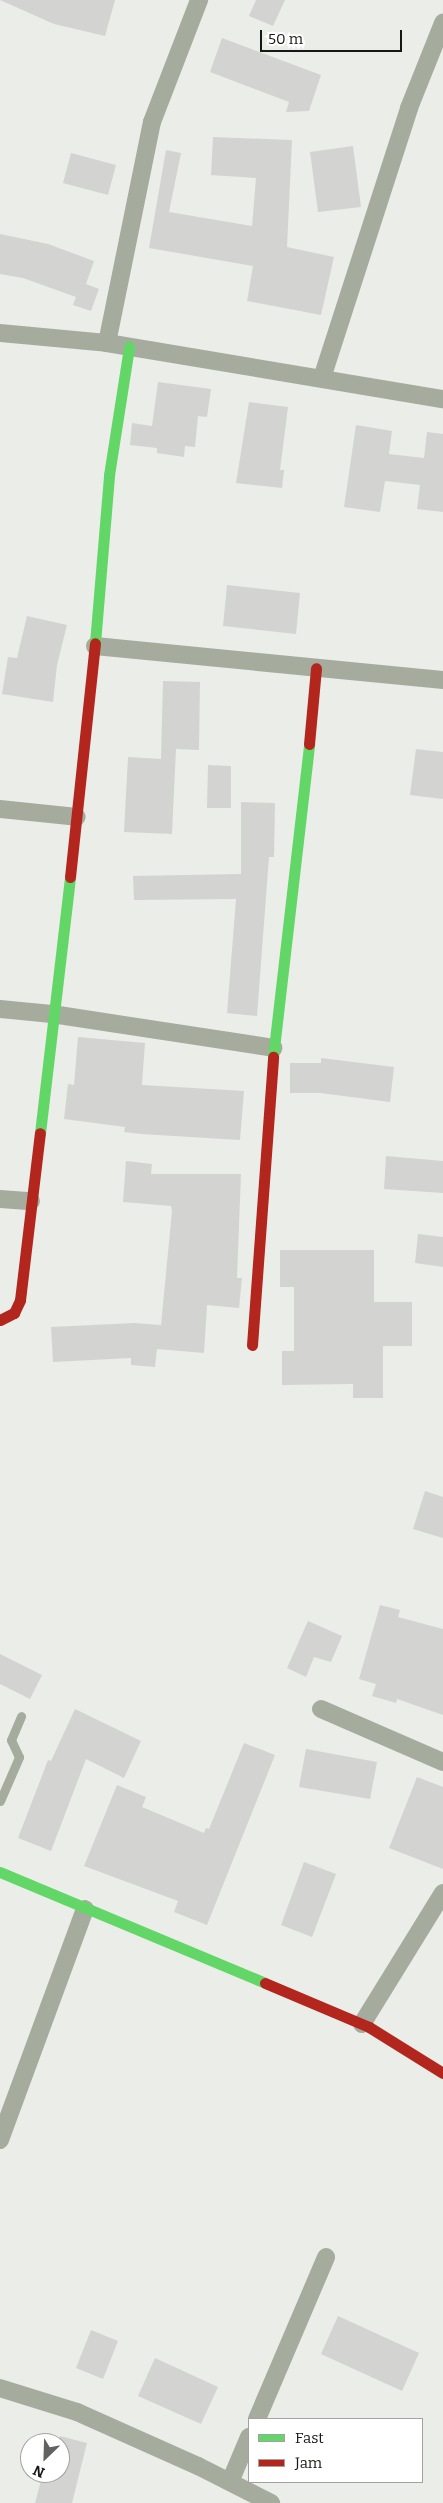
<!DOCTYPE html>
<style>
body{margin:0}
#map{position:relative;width:443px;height:2503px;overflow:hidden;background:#ebede9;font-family:Bitter,serif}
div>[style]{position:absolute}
.building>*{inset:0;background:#d3d4d1}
.lane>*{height:9px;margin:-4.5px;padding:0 4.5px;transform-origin:4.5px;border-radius:4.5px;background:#a6ac9d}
.street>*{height:18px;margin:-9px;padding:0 9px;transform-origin:9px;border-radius:9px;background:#a6ac9d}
.fast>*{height:11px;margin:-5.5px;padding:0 5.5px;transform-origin:5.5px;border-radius:5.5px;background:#63d668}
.jam>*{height:11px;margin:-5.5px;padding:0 5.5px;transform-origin:5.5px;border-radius:5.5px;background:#b3261e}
span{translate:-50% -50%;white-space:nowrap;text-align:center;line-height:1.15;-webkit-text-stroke:4.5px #fff;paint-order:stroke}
.legend{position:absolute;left:248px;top:2418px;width:175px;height:65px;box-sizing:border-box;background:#fff;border:1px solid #a2a3a1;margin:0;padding:6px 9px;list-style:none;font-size:15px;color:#171815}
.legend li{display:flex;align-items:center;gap:10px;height:25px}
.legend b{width:25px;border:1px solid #a2a3a1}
.north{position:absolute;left:20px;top:2433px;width:50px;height:50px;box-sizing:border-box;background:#fff;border:1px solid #a2a3a1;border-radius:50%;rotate:204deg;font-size:14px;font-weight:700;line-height:20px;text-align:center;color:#171815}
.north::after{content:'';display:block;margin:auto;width:18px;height:22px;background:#61635f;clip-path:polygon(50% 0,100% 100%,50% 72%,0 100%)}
.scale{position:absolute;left:260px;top:30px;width:142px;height:22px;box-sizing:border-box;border:2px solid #171815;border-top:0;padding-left:6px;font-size:15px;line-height:18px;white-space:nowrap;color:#171815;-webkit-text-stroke:4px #fff;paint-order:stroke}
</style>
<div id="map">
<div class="building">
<div style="clip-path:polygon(0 0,115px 0,105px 36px,54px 24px)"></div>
<div style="clip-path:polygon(256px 0,285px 0,273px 26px,249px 16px)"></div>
<div style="clip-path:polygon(222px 38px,321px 75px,309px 111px,286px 112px,289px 102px,210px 72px)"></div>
<div style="clip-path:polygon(213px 137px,292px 140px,287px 247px,334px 257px,321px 315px,247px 301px,253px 266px,149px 248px,166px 150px,181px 153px,169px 212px,252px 226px,256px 178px,211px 175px)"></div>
<div style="clip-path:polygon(353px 146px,361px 207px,318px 212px,310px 152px)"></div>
<div style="clip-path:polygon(71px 153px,116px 165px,108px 195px,63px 183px)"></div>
<div style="clip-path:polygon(0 234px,48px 244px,94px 261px,86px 284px,99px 289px,91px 311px,73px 305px,76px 297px,23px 278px,0 274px)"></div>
<div style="clip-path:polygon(158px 382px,211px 389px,207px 417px,198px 416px,195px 447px,185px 446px,184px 457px,157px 453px,157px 448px,130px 445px,132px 423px,152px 426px)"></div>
<div style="clip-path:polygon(249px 402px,288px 407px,280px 470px,284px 470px,282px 488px,236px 483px)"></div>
<div style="clip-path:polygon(356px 425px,392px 431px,389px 454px,424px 458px,427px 432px,443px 434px,443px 512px,417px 509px,420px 485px,385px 481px,380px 512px,344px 507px)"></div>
<div style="clip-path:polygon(227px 585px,300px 593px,296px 634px,223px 626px)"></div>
<div style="clip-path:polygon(27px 616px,67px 625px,57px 665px,53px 702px,2px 694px,8px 657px,17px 658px)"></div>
<div style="clip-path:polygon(163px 681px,200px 682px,199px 750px,176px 749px,172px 834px,124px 832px,128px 757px,161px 759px)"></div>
<div style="clip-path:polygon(416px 749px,443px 752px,443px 799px,410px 795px)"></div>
<div style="clip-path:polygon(208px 765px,231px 766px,231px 808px,207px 808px)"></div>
<div style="clip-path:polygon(241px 802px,275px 803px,274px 857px,269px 857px,257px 1016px,227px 1013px,236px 899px,134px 900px,133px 876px,241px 874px)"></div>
<div style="clip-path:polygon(78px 1037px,145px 1043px,142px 1085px,244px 1091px,240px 1140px,141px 1134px,124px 1132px,125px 1127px,64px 1119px,68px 1084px,74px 1085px)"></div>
<div style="clip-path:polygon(321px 1058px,394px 1067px,390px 1102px,320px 1093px,290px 1093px,290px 1063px,321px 1063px)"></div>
<div style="clip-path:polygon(386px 1156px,443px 1161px,443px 1193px,384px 1189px)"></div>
<div style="clip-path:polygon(126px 1161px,152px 1164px,151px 1174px,241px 1174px,237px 1278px,242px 1278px,239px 1308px,207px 1305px,204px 1353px,157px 1349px,155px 1367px,131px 1365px,131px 1358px,53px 1362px,51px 1327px,134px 1323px,161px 1325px,172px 1211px,171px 1206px,123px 1202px)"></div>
<div style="clip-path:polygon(418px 1234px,443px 1237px,443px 1267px,415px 1263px)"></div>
<div style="clip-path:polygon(280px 1250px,374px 1250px,374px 1302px,412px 1302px,412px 1346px,383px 1346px,383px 1398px,353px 1398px,353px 1384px,282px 1385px,282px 1351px,294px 1351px,294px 1287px,280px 1287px)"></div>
<div style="clip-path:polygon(425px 1491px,443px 1497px,443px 1538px,413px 1529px)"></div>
<div style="clip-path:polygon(380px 1605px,400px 1610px,398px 1617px,443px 1629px,443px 1715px,397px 1699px,396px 1703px,372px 1696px,376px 1684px,359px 1679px)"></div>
<div style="clip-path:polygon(308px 1621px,342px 1636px,331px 1662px,314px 1657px,306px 1677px,287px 1668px)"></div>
<div style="clip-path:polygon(0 1654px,42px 1675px,30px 1699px,0 1684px)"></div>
<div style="clip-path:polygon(75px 1709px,141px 1741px,124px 1778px,86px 1759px,51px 1851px,18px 1838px,48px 1760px,51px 1761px)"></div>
<div style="clip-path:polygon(244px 1743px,275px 1755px,207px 1925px,174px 1912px,178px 1901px,84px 1866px,117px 1785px,146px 1797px,142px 1807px,204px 1833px,206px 1828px,209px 1829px)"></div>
<div style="clip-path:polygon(306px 1749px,377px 1762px,370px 1799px,299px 1787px)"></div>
<div style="clip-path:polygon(417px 1777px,443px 1787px,443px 1869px,389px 1848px)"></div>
<div style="clip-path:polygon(304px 1862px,336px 1874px,312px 1937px,281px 1925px)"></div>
<div style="clip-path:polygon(338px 2316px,419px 2353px,402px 2391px,321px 2354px)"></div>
<div style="clip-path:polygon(91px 2330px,118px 2341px,103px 2379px,76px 2368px)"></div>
<div style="clip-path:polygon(155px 2358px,218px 2387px,201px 2424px,138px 2396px)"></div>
<div style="clip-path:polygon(60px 2436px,87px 2443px,72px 2503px,35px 2503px,43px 2473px,60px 2473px)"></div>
</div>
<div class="lane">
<div style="left:0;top:1801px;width:48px;rotate:-66.6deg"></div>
<div style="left:19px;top:1757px;width:19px;rotate:-115deg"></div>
<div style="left:11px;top:1740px;width:26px;rotate:-67deg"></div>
</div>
<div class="street">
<div style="left:0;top:333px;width:107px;rotate:5.3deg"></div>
<div style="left:107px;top:343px;width:341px;rotate:9.5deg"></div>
<div style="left:107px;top:343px;width:226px;rotate:-78.5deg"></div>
<div style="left:152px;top:122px;width:131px;rotate:-68.9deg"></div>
<div style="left:322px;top:378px;width:284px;rotate:-72.1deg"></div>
<div style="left:409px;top:108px;width:92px;rotate:-68.2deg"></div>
<div style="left:95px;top:646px;width:350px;rotate:5.6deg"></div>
<div style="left:0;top:809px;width:77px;rotate:5.9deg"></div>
<div style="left:0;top:1009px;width:52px;rotate:5.5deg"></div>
<div style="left:52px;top:1014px;width:224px;rotate:8.7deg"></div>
<div style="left:0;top:1199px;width:31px;rotate:4deg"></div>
<div style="left:321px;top:1709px;width:133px;rotate:23.5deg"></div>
<div style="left:362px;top:2024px;width:154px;rotate:-58.3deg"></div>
<div style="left:0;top:2140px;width:246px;rotate:-69.8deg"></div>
<div style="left:0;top:2388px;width:81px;rotate:17.3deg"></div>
<div style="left:77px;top:2412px;width:133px;rotate:24.1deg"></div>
<div style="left:198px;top:2466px;width:82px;rotate:26.9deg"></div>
<div style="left:257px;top:2419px;width:176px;rotate:-66.9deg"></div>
<div style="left:230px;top:2482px;width:49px;rotate:-67.1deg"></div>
</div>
<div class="fast">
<div style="left:95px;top:643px;width:169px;rotate:-85.2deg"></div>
<div style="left:109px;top:475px;width:130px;rotate:-81.1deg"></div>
<div style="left:273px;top:1057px;width:315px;rotate:-83.4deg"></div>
<div style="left:40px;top:1133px;width:258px;rotate:-83.3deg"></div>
<div style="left:0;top:1872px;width:287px;rotate:22.7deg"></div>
</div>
<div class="jam">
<div style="left:309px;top:744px;width:76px;rotate:-84.7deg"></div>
<div style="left:70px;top:877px;width:235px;rotate:-83.9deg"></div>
<div style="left:0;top:1320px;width:16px;rotate:-27deg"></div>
<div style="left:14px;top:1313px;width:14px;rotate:-65deg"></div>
<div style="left:20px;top:1300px;width:168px;rotate:-83.2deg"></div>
<div style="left:252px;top:1345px;width:289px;rotate:-85.8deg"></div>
<div style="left:265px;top:1983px;width:113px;rotate:22.9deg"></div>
<div style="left:369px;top:2027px;width:87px;rotate:31.9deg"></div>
</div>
<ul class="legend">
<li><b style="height:6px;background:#63d668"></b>Fast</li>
<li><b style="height:6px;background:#b3261e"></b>Jam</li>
</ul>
<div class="north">N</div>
<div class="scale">50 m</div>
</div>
